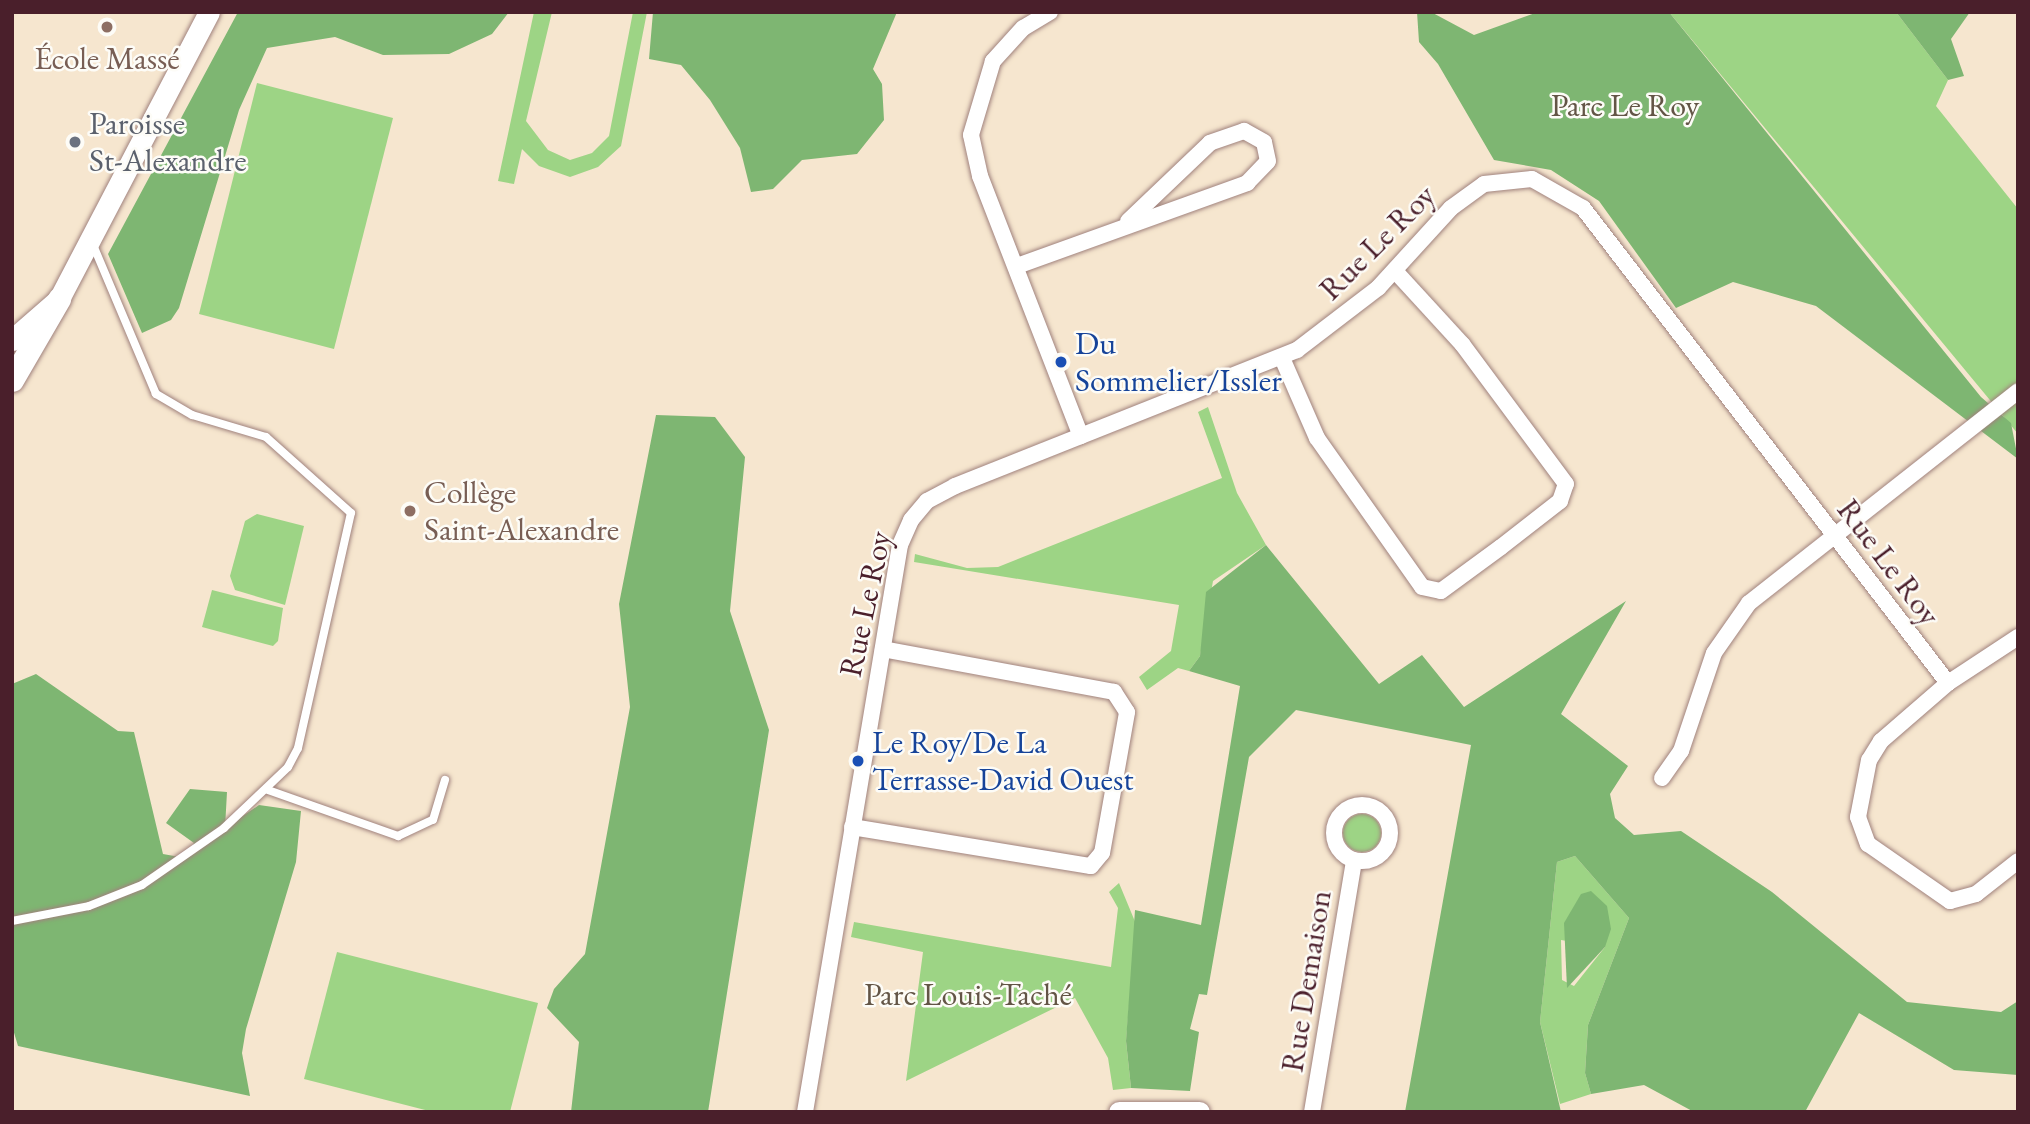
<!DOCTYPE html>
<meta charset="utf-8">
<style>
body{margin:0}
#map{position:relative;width:2030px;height:1124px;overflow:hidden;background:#f6e6cf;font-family:"EB Garamond",serif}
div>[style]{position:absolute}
.green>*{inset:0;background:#9dd485}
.round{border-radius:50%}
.forest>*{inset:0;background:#7eb672}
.roads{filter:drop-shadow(0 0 2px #a0827d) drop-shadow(0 0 2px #a0827d)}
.service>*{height:8px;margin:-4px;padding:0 4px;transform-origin:4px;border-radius:4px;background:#fff}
.minor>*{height:16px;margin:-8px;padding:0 8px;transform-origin:8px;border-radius:8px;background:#fff}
.minor>.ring{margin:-8px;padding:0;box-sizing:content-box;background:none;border:16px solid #fff;border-radius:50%}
.tertiary>*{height:21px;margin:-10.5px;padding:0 10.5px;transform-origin:10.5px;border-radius:10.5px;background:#fff}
.secondary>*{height:23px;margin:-11.5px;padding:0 11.5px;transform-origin:11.5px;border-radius:11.5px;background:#fff}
.dots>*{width:19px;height:19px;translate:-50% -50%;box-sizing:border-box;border:4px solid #fdfcf7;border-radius:50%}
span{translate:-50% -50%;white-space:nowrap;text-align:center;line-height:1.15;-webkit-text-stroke:5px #fdfcf7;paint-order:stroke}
.education-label{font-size:32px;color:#785e54}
.left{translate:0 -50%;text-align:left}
.park-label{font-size:32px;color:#635546}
.worship-label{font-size:32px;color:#5b616d}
.street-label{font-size:32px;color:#4a1f2b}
.transit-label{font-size:32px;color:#164399}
.frame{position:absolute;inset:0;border:14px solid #4a1f2b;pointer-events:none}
</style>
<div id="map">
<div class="green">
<div style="clip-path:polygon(534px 12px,552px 12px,526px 121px,548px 150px,570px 160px,592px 153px,609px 136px,633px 12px,647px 12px,621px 146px,598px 167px,570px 177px,539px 166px,522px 149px,514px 184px,498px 181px)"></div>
<div style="clip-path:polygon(1669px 12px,1896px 12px,1948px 80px,1936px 106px,2018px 209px,2018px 434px)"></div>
<div style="clip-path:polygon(257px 83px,393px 118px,334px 349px,199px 314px)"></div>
<div style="clip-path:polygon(1208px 407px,1237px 493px,1266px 545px,1213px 581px,1200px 656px,1189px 671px,1178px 668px,1147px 690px,1139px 677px,1171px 651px,1179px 605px,914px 562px,915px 554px,967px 568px,998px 567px,1222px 478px,1198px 412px)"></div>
<div style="clip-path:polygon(257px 514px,304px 526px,285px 605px,235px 590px,230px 576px,245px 521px)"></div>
<div style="clip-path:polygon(212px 590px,283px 608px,278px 641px,273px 646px,202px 627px)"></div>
<div class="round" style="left:1343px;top:814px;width:38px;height:38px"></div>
<div style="clip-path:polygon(evenodd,1575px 856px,1629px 918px,1588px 1025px,1585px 1073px,1591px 1094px,1560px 1104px,1540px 1022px,1557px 862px,1575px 856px,1561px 940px,1605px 947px,1574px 986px,1562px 980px,1561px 940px)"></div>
<div style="clip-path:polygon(1119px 883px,1136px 924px,1126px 1041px,1131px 1088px,1113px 1090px,1108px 1058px,1075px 998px,906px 1081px,923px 952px,851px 937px,854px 922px,1111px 967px,1118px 908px,1109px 892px)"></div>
<div style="clip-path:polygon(337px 952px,538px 1003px,510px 1112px,433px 1112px,304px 1079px)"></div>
</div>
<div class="forest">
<div style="clip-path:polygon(238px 12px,509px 12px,492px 34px,449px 54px,383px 55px,335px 37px,267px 48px,239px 110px,179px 308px,171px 320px,142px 333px,108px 254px)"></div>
<div style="clip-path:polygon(653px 12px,897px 12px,873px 69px,882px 84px,884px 120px,857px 154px,802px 160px,773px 189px,751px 192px,740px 148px,710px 100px,681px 65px,649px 59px)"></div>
<div style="clip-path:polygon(1417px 12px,1431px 12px,1474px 35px,1538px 12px,1669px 12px,1981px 397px,2011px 423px,2018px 459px,1816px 306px,1733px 282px,1676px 308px,1599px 201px,1551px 170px,1494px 160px,1438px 64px,1419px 42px)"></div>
<div style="clip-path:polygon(1896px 12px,1970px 12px,1951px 39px,1964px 76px,1948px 80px)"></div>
<div style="clip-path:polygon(656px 415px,715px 417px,745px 457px,730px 611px,769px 730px,708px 1112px,571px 1112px,579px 1042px,547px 1008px,554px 989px,585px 954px,630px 707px,619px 604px)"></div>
<div style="clip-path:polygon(1266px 545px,1379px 684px,1422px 655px,1464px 707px,1626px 601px,1561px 714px,1628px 766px,1610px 794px,1615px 818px,1634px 835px,1681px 831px,1772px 892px,1907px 1002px,2001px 1012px,2018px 1001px,2018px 1075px,1954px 1070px,1859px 1013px,1805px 1112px,1694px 1112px,1644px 1085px,1591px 1094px,1585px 1073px,1588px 1025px,1629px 918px,1575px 856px,1557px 862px,1540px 1022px,1561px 1112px,1405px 1112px,1471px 745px,1296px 710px,1249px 757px,1207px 995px,1199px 994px,1190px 1029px,1199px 1032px,1190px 1091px,1131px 1088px,1126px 1041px,1135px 910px,1201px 925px,1240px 686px,1189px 671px,1200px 656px,1206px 592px)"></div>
<div style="clip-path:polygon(36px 674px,118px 731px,134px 732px,163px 854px,185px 858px,194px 843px,166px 823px,190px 789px,227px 792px,225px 828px,259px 805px,301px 811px,296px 862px,246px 1029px,242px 1053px,250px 1096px,18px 1046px,12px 1026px,12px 684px)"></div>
<div style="clip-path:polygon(1591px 891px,1607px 906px,1611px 929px,1605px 947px,1567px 988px,1564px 923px,1581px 894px)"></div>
</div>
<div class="roads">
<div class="service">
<div style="left:268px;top:790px;width:138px;rotate:19.5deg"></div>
<div style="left:398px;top:836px;width:38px;rotate:-25deg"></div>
<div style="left:433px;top:820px;width:42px;rotate:-73.3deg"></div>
<div style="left:12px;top:921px;width:78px;rotate:-11deg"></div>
<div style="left:89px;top:906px;width:57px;rotate:-21.6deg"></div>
<div style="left:142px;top:885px;width:100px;rotate:-34.8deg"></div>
<div style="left:224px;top:828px;width:88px;rotate:-43.6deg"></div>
<div style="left:288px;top:767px;width:21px;rotate:-62deg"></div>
<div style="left:298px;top:748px;width:241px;rotate:-77.3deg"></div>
<div style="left:351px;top:513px;width:114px;rotate:-138.2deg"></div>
<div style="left:266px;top:437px;width:77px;rotate:-163.4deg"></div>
<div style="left:192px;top:415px;width:42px;rotate:-149.7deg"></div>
<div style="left:156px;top:394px;width:162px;rotate:-112.9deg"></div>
</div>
<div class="minor">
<div style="left:1050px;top:12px;width:31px;rotate:149deg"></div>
<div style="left:1023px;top:28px;width:45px;rotate:132.3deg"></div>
<div style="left:993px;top:61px;width:77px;rotate:106.6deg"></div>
<div style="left:971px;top:135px;width:42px;rotate:77.6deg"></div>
<div style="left:980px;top:176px;width:279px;rotate:68.8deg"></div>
<div style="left:1017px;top:266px;width:245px;rotate:-19.8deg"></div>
<div style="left:1247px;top:183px;width:30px;rotate:-46deg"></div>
<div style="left:1268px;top:161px;width:19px;rotate:-102deg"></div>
<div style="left:1264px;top:142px;width:23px;rotate:-151deg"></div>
<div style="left:1244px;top:131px;width:36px;rotate:161deg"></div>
<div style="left:1210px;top:143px;width:113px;rotate:136.4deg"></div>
<div style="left:1282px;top:358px;width:87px;rotate:66.4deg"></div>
<div style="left:1317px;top:438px;width:182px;rotate:54.8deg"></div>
<div style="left:1422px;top:587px;width:19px;rotate:12deg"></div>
<div style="left:1441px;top:591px;width:74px;rotate:-36.3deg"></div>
<div style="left:1501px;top:547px;width:75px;rotate:-37.9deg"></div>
<div style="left:1560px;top:501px;width:18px;rotate:-71deg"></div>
<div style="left:1566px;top:484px;width:174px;rotate:-126.6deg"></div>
<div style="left:1462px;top:344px;width:99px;rotate:-132.5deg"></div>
<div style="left:2018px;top:637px;width:84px;rotate:146.7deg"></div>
<div style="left:1948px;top:683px;width:89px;rotate:139.1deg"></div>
<div style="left:1881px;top:741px;width:22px;rotate:122deg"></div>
<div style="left:1869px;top:760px;width:58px;rotate:100.9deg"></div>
<div style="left:1858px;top:817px;width:29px;rotate:70deg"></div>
<div style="left:1868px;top:844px;width:100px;rotate:34.8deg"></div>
<div style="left:1950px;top:901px;width:27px;rotate:-15deg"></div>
<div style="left:1976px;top:894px;width:53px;rotate:-38.2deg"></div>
<div style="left:1662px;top:778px;width:33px;rotate:-55deg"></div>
<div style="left:1681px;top:751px;width:103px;rotate:-71.4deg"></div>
<div style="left:1714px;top:653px;width:61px;rotate:-55deg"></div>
<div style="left:1749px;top:603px;width:342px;rotate:-38.2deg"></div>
<div class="ring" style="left:1334px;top:805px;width:40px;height:40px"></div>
<div style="left:852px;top:827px;width:242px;rotate:9.3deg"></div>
<div style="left:1091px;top:866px;width:17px;rotate:-50deg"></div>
<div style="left:1102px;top:853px;width:143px;rotate:-79.9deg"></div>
<div style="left:1127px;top:712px;width:24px;rotate:-123deg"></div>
<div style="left:1114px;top:692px;width:235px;rotate:-169.5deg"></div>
<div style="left:805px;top:1112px;width:575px;rotate:-80.49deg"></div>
<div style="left:900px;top:545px;width:27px;rotate:-66deg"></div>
<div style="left:911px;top:520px;width:25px;rotate:-50deg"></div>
<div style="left:927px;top:501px;width:32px;rotate:-28deg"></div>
<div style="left:955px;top:486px;width:368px;rotate:-21.7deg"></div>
<div style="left:1297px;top:350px;width:102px;rotate:-37.4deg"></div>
<div style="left:1378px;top:288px;width:108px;rotate:-47.6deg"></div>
<div style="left:1451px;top:208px;width:41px;rotate:-36deg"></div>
<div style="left:1484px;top:184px;width:48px;rotate:-5.9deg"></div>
<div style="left:1532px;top:179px;width:59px;rotate:29.6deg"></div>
<div style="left:1583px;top:208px;width:599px;rotate:52.46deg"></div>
<div style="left:1312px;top:1112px;width:255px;rotate:-80.5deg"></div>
</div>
<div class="tertiary">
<div style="left:12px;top:340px;width:62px;rotate:-41.1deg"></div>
<div style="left:59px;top:299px;width:324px;rotate:-62.4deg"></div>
<div style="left:1119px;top:1112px;width:80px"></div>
</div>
<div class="secondary">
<div style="left:12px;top:380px;width:94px;rotate:-59.9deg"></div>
</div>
</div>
<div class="dots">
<div style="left:107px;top:27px;background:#8d6e63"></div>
<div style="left:75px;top:142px;background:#6b7280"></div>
<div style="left:1061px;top:362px;background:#1a4fb4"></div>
<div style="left:410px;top:511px;background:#8d6e63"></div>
<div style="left:858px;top:761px;background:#1a4fb4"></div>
</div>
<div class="education-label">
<span style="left:107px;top:58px">École Massé</span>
<span class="left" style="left:424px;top:511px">Collège<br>Saint-Alexandre</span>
</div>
<div class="park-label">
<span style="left:1625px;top:105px">Parc Le Roy</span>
<span style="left:968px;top:994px">Parc Louis-Taché</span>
</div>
<div class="worship-label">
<span class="left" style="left:89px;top:142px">Paroisse<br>St-Alexandre</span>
</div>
<div class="street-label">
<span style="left:1377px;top:242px;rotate:-45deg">Rue Le Roy</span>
<span style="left:1889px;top:562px;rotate:53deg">Rue Le Roy</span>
<span style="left:865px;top:604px;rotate:-78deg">Rue Le Roy</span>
<span style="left:1306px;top:981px;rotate:-81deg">Rue Demaison</span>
</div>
<div class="transit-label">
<span class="left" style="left:1075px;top:362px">Du<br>Sommelier/Issler</span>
<span class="left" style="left:872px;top:761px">Le Roy/De La<br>Terrasse-David Ouest</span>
</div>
<div class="frame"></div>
</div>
